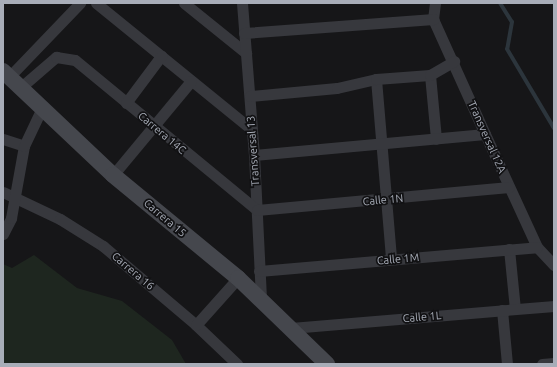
<!DOCTYPE html>
<style>
body{margin:0}
#map{position:relative;width:557px;height:367px;overflow:hidden;background:#161618;font-family:Ubuntu,sans-serif}
div>[style]{position:absolute}
.green>*{inset:0;background:#1e261f}
.stream>*{height:4px;margin:-2px;padding:0 2px;transform-origin:2px;border-radius:2px;background:#2c353c}
.minor>*{height:11px;margin:-5.5px;padding:0 5.5px;transform-origin:5.5px;border-radius:5.5px;background:#37383d}
.secondary>*{height:16px;margin:-8px;padding:0 8px;transform-origin:8px;border-radius:8px;background:#45474d}
span{translate:-50% -50%;white-space:nowrap;text-align:center;line-height:1.15;-webkit-text-stroke:3.5px #111113;paint-order:stroke}
.street-label{font-size:11px;color:#a8adb8}
.frame{position:absolute;inset:0;border:4px solid #a8adb8;pointer-events:none}
</style>
<div id="map">
<div class="green">
<div style="clip-path:polygon(34px 255px,77px 288px,122px 301px,172px 340px,186px 364px,3px 364px,3px 264px,12px 268px)"></div>
</div>
<div class="stream">
<div style="left:500px;top:3px;width:22px;rotate:58deg"></div>
<div style="left:512px;top:22px;width:27px;rotate:100deg"></div>
<div style="left:507px;top:49px;width:92px;rotate:59.3deg"></div>
</div>
<div class="minor">
<div style="left:96px;top:3px;width:201px;rotate:39.1deg"></div>
<div style="left:184px;top:3px;width:80px;rotate:38.9deg"></div>
<div style="left:242px;top:3px;width:152px;rotate:85.5deg"></div>
<div style="left:254px;top:155px;width:145px;rotate:87.2deg"></div>
<div style="left:435px;top:3px;width:16px;rotate:97deg"></div>
<div style="left:433px;top:19px;width:126px;rotate:65.7deg"></div>
<div style="left:485px;top:134px;width:124px;rotate:65.3deg"></div>
<div style="left:537px;top:247px;width:25px;rotate:47deg"></div>
<div style="left:244px;top:33px;width:190px;rotate:-4.2deg"></div>
<div style="left:430px;top:75px;width:64px;rotate:84.6deg"></div>
<div style="left:9px;top:77px;width:103px;rotate:-46.2deg"></div>
<div style="left:376px;top:79px;width:181px;rotate:85.2deg"></div>
<div style="left:20px;top:88px;width:48px;rotate:-40.7deg"></div>
<div style="left:56px;top:57px;width:19px;rotate:9deg"></div>
<div style="left:75px;top:60px;width:236px;rotate:39.5deg"></div>
<div style="left:257px;top:210px;width:253px;rotate:-5.2deg"></div>
<div style="left:250px;top:96px;width:87px;rotate:-5.3deg"></div>
<div style="left:337px;top:88px;width:40px;rotate:-13deg"></div>
<div style="left:376px;top:79px;width:54px;rotate:-4.2deg"></div>
<div style="left:430px;top:75px;width:28px;rotate:-30deg"></div>
<div style="left:126px;top:103px;width:59px;rotate:-53.3deg"></div>
<div style="left:3px;top:139px;width:22px;rotate:18deg"></div>
<div style="left:254px;top:155px;width:232px;rotate:-5.2deg"></div>
<div style="left:113px;top:175px;width:122px;rotate:-50.3deg"></div>
<div style="left:3px;top:192px;width:63px;rotate:25.3deg"></div>
<div style="left:60px;top:219px;width:51px;rotate:32.1deg"></div>
<div style="left:103px;top:246px;width:122px;rotate:40.3deg"></div>
<div style="left:196px;top:325px;width:57px;rotate:43.6deg"></div>
<div style="left:3px;top:234px;width:18px;rotate:-63deg"></div>
<div style="left:11px;top:218px;width:73px;rotate:-79.8deg"></div>
<div style="left:24px;top:146px;width:42px;rotate:-64.7deg"></div>
<div style="left:509px;top:249px;width:60px;rotate:84.3deg"></div>
<div style="left:259px;top:271px;width:279px;rotate:-4.9deg"></div>
<div style="left:502px;top:310px;width:54px;rotate:84.7deg"></div>
<div style="left:196px;top:325px;width:63px;rotate:-48.2deg"></div>
<div style="left:291px;top:328px;width:264px;rotate:-4.8deg"></div>
<div style="left:542px;top:364px;width:12px;rotate:-5deg"></div>
</div>
<div class="secondary">
<div style="left:3px;top:71px;width:151px;rotate:43.4deg"></div>
<div style="left:113px;top:175px;width:162px;rotate:39.5deg"></div>
<div style="left:238px;top:278px;width:124px;rotate:44deg"></div>
</div>
<div class="street-label">
<span style="left:162px;top:133px;rotate:40deg">Carrera 14C</span>
<span style="left:487px;top:137px;rotate:66deg">Transversal 12A</span>
<span style="left:253px;top:151px;rotate:-94deg">Transversal 13</span>
<span style="left:383px;top:200px;rotate:-5deg">Calle 1N</span>
<span style="left:165px;top:218px;rotate:40deg">Carrera 15</span>
<span style="left:398px;top:259px;rotate:-5deg">Calle 1M</span>
<span style="left:133px;top:271px;rotate:40deg">Carrera 16</span>
<span style="left:422px;top:317px;rotate:-5deg">Calle 1L</span>
</div>
<div class="frame"></div>
</div>
